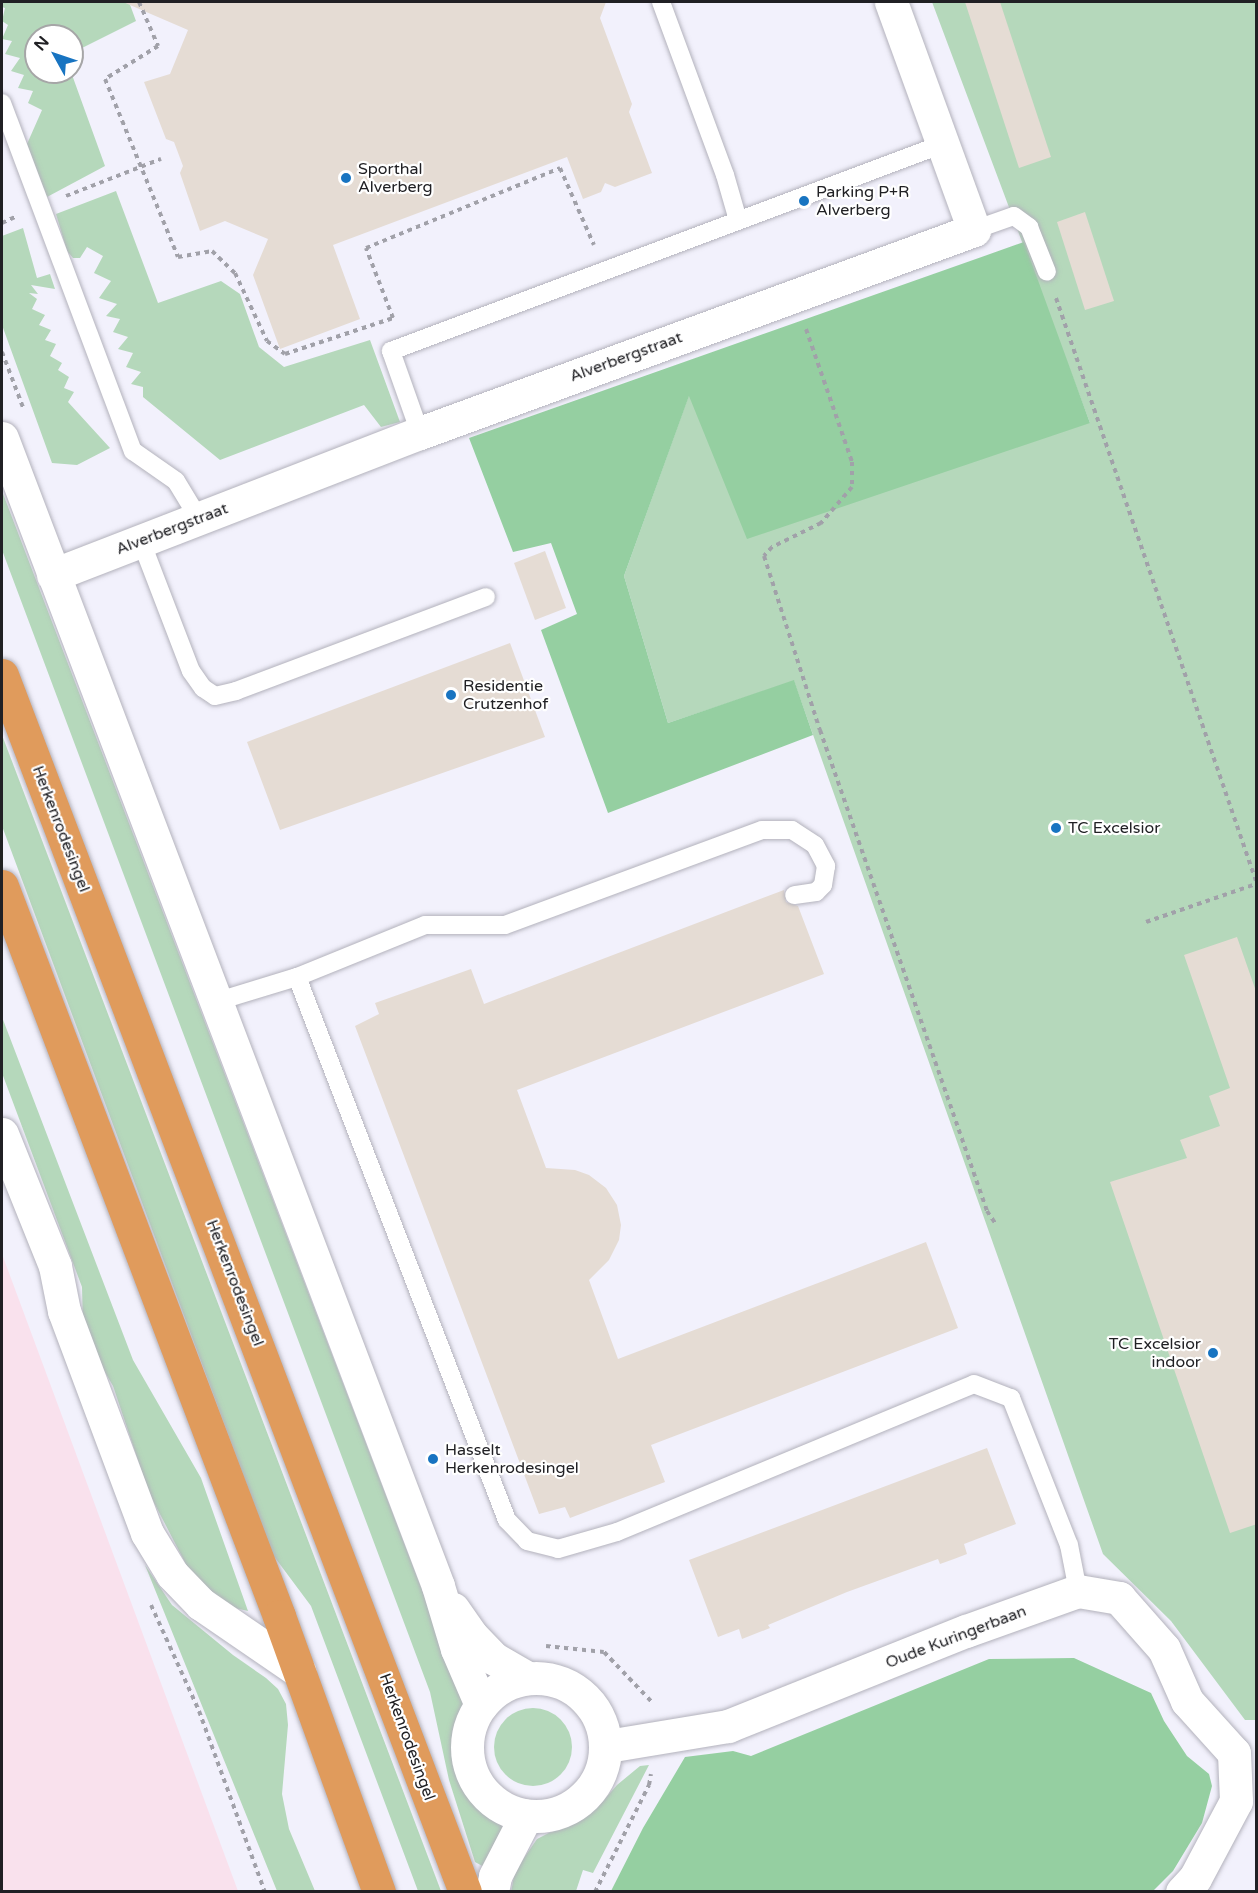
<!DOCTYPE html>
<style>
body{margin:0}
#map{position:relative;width:1258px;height:1893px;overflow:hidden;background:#f2f1fc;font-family:"Varela Round",sans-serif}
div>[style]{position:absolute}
.commercial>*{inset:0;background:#f9e1ed}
.green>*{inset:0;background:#b5d8bb}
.round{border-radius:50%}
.forest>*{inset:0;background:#95cfa1}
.building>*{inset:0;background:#e5dcd4}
.path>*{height:4px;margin-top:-2px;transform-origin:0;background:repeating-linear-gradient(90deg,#a1a1a9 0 4.5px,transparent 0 9px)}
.roads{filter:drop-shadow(0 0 2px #b3b2bc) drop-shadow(0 0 2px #b3b2bc)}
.service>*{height:18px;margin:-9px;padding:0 9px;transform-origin:9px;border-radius:9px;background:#fff}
.minor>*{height:33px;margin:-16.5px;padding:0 16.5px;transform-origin:16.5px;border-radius:16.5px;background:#fff}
.tertiary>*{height:33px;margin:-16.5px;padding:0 16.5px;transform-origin:16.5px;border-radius:16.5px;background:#fff}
.tertiary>.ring{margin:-16.5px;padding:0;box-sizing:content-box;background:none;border:33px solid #fff;border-radius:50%}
.trunk>*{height:33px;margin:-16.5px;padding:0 16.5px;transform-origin:16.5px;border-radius:16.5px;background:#e09b5c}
.dots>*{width:16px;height:16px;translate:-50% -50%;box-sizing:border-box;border:3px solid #fff;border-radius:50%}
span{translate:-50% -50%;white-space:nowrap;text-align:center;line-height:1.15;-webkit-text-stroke:4.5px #fff;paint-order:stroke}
.poi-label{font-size:16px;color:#202024}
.left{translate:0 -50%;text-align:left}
.right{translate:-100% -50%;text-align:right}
.street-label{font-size:16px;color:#202024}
.frame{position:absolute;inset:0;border:3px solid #202024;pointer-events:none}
.north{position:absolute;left:24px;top:24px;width:60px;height:60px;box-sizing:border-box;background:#fff;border:2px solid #a6a6a7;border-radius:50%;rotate:310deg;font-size:16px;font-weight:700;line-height:24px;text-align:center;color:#202024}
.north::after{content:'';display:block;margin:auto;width:21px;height:27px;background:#1874c1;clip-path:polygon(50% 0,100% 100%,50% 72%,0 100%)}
</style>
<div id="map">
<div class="commercial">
<div style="clip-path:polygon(2px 1254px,238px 1891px,2px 1891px)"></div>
</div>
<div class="green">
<div style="clip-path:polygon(2px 2px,129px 2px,136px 21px,72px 53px,72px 36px,36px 36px,36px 72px,71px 72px,105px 166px,47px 197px,27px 144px,42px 110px,28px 103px,33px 91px,18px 88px,24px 75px,11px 71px,20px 58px,5px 54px,12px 41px,2px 39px,8px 25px,2px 21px,5px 8px,2px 7px)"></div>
<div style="clip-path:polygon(932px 2px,1256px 2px,1256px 1720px,1245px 1720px,1171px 1621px,1103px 1554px,794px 681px,668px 723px,624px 576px,689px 395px,1090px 423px)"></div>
<div style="clip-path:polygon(116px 191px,158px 303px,221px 281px,240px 294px,259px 347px,284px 367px,370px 340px,400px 422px,381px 427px,364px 405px,220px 460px,143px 397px,143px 387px,131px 384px,141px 372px,126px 367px,133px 353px,118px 349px,128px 337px,113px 332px,120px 319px,106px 316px,117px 304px,99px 298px,111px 281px,94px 273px,103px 256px,87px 247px,80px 258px,73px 258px,67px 251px,56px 214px)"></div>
<div style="clip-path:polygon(23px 228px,37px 278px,50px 274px,55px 289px,31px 285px,38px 294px,29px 293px,37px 299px,32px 309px,45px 315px,39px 325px,51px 330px,45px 340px,56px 344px,50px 356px,62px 363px,58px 370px,69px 377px,64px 388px,74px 392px,68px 402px,110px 448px,77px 465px,52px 463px,2px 325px,2px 236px)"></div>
<div style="clip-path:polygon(2px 491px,464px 1700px,453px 1743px,459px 1776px,479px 1806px,506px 1828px,486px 1868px,475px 1862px,449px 1780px,430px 1692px,2px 550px)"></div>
<div style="clip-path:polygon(2px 735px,322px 1577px,441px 1891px,418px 1891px,311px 1606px,273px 1555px,2px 826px)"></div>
<div style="clip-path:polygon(2px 1017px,133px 1360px,201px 1478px,248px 1611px,226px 1606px,190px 1572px,149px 1493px,113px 1386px,91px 1348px,83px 1328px,82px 1287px,2px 1073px)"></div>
<div style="clip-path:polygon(145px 1565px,172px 1605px,233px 1655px,266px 1678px,278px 1689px,286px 1704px,288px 1725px,282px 1794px,289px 1829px,315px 1891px,277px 1891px)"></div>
<div class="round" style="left:494px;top:1708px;width:78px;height:78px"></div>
<div style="clip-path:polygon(649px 1765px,593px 1873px,583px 1870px,576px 1891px,511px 1892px,515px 1871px,537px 1839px,596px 1809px,617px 1785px,640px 1766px)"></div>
</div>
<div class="forest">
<div style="clip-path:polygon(1024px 242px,1090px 423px,747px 539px,689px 396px,624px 576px,668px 723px,794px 680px,813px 735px,608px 813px,541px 630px,577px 614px,551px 543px,513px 552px,469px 438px)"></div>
<div style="clip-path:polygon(1074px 1658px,1151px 1693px,1164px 1721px,1187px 1756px,1209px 1774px,1212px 1786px,1202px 1823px,1173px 1871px,1153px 1891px,611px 1891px,643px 1828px,685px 1757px,733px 1751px,751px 1756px,989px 1659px)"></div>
</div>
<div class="building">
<div style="clip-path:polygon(123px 2px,606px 2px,600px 18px,632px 104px,629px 112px,652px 173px,615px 187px,605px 183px,601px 192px,583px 199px,567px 157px,333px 245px,360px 319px,280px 349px,253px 275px,268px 239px,225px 221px,200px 231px,180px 173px,183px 166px,174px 142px,166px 139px,144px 82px,170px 74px,188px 30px)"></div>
<div style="clip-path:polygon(965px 2px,1000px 2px,1051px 157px,1019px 168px)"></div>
<div style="clip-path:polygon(1085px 212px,1114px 301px,1085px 310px,1057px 222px)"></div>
<div style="clip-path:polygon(545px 551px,566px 608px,535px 620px,514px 563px)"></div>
<div style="clip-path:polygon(510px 643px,545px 737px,280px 830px,247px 742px)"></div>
<div style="clip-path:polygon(784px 890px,786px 902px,798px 906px,824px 974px,517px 1090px,546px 1168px,575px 1170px,589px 1175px,606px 1188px,617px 1205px,621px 1225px,619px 1240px,609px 1260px,589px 1280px,618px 1359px,926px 1242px,958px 1328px,651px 1445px,665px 1482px,570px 1518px,565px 1507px,539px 1514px,355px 1026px,379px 1014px,375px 1003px,471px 969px,484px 1004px)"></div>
<div style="clip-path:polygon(1237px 937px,1257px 994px,1257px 1524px,1230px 1533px,1110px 1182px,1187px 1158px,1180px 1140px,1220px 1126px,1209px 1096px,1230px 1088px,1184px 955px)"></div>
<div style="clip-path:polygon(987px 1448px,1016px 1524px,964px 1544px,967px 1554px,954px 1559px,940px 1564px,938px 1559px,847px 1592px,768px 1625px,770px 1628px,742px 1639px,739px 1629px,718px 1637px,689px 1560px)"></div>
</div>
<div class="path">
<div style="left:139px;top:2px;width:48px;rotate:66.6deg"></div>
<div style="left:158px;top:46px;width:62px;rotate:148.1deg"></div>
<div style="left:105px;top:79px;width:192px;rotate:67.7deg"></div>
<div style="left:178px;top:257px;width:35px;rotate:-10deg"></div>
<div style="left:212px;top:251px;width:32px;rotate:44deg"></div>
<div style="left:235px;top:273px;width:75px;rotate:64.8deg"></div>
<div style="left:267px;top:341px;width:22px;rotate:36deg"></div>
<div style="left:285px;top:354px;width:114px;rotate:-18.4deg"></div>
<div style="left:393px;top:318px;width:75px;rotate:-111.1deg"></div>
<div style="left:366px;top:248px;width:210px;rotate:-22.4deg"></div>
<div style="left:560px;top:168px;width:84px;rotate:66.2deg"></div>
<div style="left:66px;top:196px;width:102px;rotate:-21.3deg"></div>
<div style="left:2px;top:223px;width:14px;rotate:-25deg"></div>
<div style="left:1056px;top:298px;width:616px;rotate:71.07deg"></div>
<div style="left:806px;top:329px;width:141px;rotate:70.9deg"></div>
<div style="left:852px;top:462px;width:25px;rotate:90deg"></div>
<div style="left:852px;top:487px;width:48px;rotate:130.7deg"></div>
<div style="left:821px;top:523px;width:55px;rotate:153.9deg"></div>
<div style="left:772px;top:547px;width:12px;rotate:132deg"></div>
<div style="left:764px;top:556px;width:183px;rotate:72.2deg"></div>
<div style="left:820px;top:730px;width:509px;rotate:70.85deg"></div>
<div style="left:987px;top:1211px;width:14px;rotate:56deg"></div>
<div style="left:2px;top:352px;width:62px;rotate:69.2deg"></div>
<div style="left:1146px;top:922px;width:116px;rotate:-19.1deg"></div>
<div style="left:151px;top:1605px;width:116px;rotate:65.6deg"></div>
<div style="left:199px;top:1711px;width:193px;rotate:70deg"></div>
<div style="left:546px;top:1646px;width:58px;rotate:5.9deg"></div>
<div style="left:604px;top:1652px;width:69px;rotate:46.2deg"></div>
<div style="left:595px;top:1892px;width:120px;rotate:-63.2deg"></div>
<div style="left:649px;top:1785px;width:11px;rotate:-80deg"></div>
</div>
<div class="roads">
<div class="service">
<div style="left:661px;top:2px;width:184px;rotate:69.7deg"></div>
<div style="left:725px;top:175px;width:47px;rotate:73.9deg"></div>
<div style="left:2px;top:103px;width:372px;rotate:69.4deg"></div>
<div style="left:133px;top:451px;width:52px;rotate:34.9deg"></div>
<div style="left:176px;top:481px;width:44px;rotate:58.8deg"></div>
<div style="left:974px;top:230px;width:42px;rotate:-19.3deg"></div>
<div style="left:1014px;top:216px;width:19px;rotate:36deg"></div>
<div style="left:1029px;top:227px;width:48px;rotate:68.2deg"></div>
<div style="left:420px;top:433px;width:87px;rotate:-109.5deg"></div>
<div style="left:391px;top:351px;width:590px;rotate:-20.56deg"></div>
<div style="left:141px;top:541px;width:139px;rotate:69deg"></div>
<div style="left:191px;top:671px;width:21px;rotate:55deg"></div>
<div style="left:203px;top:688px;width:14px;rotate:34deg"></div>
<div style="left:215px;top:696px;width:22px;rotate:-13deg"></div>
<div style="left:236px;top:691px;width:267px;rotate:-20.6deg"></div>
<div style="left:297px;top:977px;width:582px;rotate:68.86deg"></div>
<div style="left:507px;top:1520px;width:29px;rotate:46deg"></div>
<div style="left:527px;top:1541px;width:32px;rotate:14deg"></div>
<div style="left:558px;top:1549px;width:61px;rotate:-16.1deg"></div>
<div style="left:617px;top:1532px;width:386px;rotate:-22.5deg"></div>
<div style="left:974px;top:1384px;width:40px;rotate:21deg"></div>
<div style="left:1011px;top:1398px;width:158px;rotate:68.5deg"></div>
<div style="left:1069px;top:1545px;width:47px;rotate:78.9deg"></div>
<div style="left:215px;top:1002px;width:86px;rotate:-17deg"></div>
<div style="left:297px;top:977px;width:138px;rotate:-22.1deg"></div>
<div style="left:425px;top:925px;width:80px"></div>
<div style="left:505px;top:925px;width:274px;rotate:-20.3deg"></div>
<div style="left:762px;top:830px;width:30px"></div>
<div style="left:792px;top:830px;width:27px;rotate:33deg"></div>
<div style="left:815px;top:845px;width:24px;rotate:62deg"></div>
<div style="left:826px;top:866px;width:19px;rotate:99deg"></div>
<div style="left:823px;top:885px;width:10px;rotate:135deg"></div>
<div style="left:816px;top:892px;width:22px;rotate:172deg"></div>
</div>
<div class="minor">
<div style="left:53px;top:575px;width:394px;rotate:-21.2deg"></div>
<div style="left:420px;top:433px;width:590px;rotate:-20.12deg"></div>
<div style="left:974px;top:230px;width:243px;rotate:-110deg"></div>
<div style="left:607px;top:1746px;width:123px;rotate:-9.4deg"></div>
<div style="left:728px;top:1726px;width:256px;rotate:-21.8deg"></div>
<div style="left:966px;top:1631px;width:119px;rotate:-19.7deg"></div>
<div style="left:1078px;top:1591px;width:42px;rotate:9.7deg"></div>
<div style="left:1119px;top:1598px;width:68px;rotate:48.6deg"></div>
<div style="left:1164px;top:1649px;width:57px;rotate:66.1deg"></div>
<div style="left:1187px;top:1701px;width:70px;rotate:47.9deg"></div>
<div style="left:1234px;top:1753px;width:48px;rotate:87.6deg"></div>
<div style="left:1236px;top:1801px;width:87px;rotate:118deg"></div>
<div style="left:1195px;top:1878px;width:19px;rotate:133deg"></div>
</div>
<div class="tertiary">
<div style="left:2px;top:438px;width:1228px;rotate:69.2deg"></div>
<div style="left:438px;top:1586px;width:66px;rotate:73.2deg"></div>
<div style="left:457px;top:1649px;width:61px;rotate:66.8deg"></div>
<div style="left:2px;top:1134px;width:142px;rotate:68.1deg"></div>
<div style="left:55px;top:1266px;width:46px;rotate:78.7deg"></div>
<div style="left:64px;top:1311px;width:237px;rotate:69.5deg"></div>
<div style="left:147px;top:1533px;width:48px;rotate:58.6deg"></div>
<div style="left:172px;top:1574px;width:42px;rotate:46deg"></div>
<div style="left:201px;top:1604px;width:119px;rotate:34.4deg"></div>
<div style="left:453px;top:1609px;width:32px;rotate:55deg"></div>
<div style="left:471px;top:1635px;width:32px;rotate:46deg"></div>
<div style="left:493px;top:1658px;width:39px;rotate:30deg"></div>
<div class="ring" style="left:467px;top:1678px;width:105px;height:105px"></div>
<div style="left:492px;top:1892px;width:16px;rotate:-79deg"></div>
<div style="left:495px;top:1876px;width:68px;rotate:-62.7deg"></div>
</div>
<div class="trunk">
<div style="left:2px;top:675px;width:1302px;rotate:69.17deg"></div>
<div style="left:2px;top:886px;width:781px;rotate:69.22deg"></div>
<div style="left:279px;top:1616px;width:294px;rotate:70.1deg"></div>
</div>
</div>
<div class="dots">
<div style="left:346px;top:178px;background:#1874c1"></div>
<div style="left:804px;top:201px;background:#1874c1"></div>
<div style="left:451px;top:695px;background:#1874c1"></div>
<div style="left:1056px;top:828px;background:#1874c1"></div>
<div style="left:1213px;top:1353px;background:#1874c1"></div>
<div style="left:433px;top:1459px;background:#1874c1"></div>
</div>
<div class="poi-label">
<span class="left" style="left:358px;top:178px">Sporthal<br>Alverberg</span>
<span class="left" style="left:816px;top:201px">Parking P+R<br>Alverberg</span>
<span class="left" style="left:463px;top:695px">Residentie<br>Crutzenhof</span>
<span class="left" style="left:1068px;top:828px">TC Excelsior</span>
<span class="right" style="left:1201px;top:1353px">TC Excelsior<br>indoor</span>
<span class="left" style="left:445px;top:1459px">Hasselt<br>Herkenrodesingel</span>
</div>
<div class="street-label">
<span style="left:626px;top:357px;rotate:-20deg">Alverbergstraat</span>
<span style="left:172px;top:529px;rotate:-21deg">Alverbergstraat</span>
<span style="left:61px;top:829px;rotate:69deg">Herkenrodesingel</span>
<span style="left:235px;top:1283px;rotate:69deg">Herkenrodesingel</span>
<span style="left:956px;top:1637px;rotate:-21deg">Oude Kuringerbaan</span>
<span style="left:407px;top:1737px;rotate:70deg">Herkenrodesingel</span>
</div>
<div class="frame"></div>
<div class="north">N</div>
</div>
